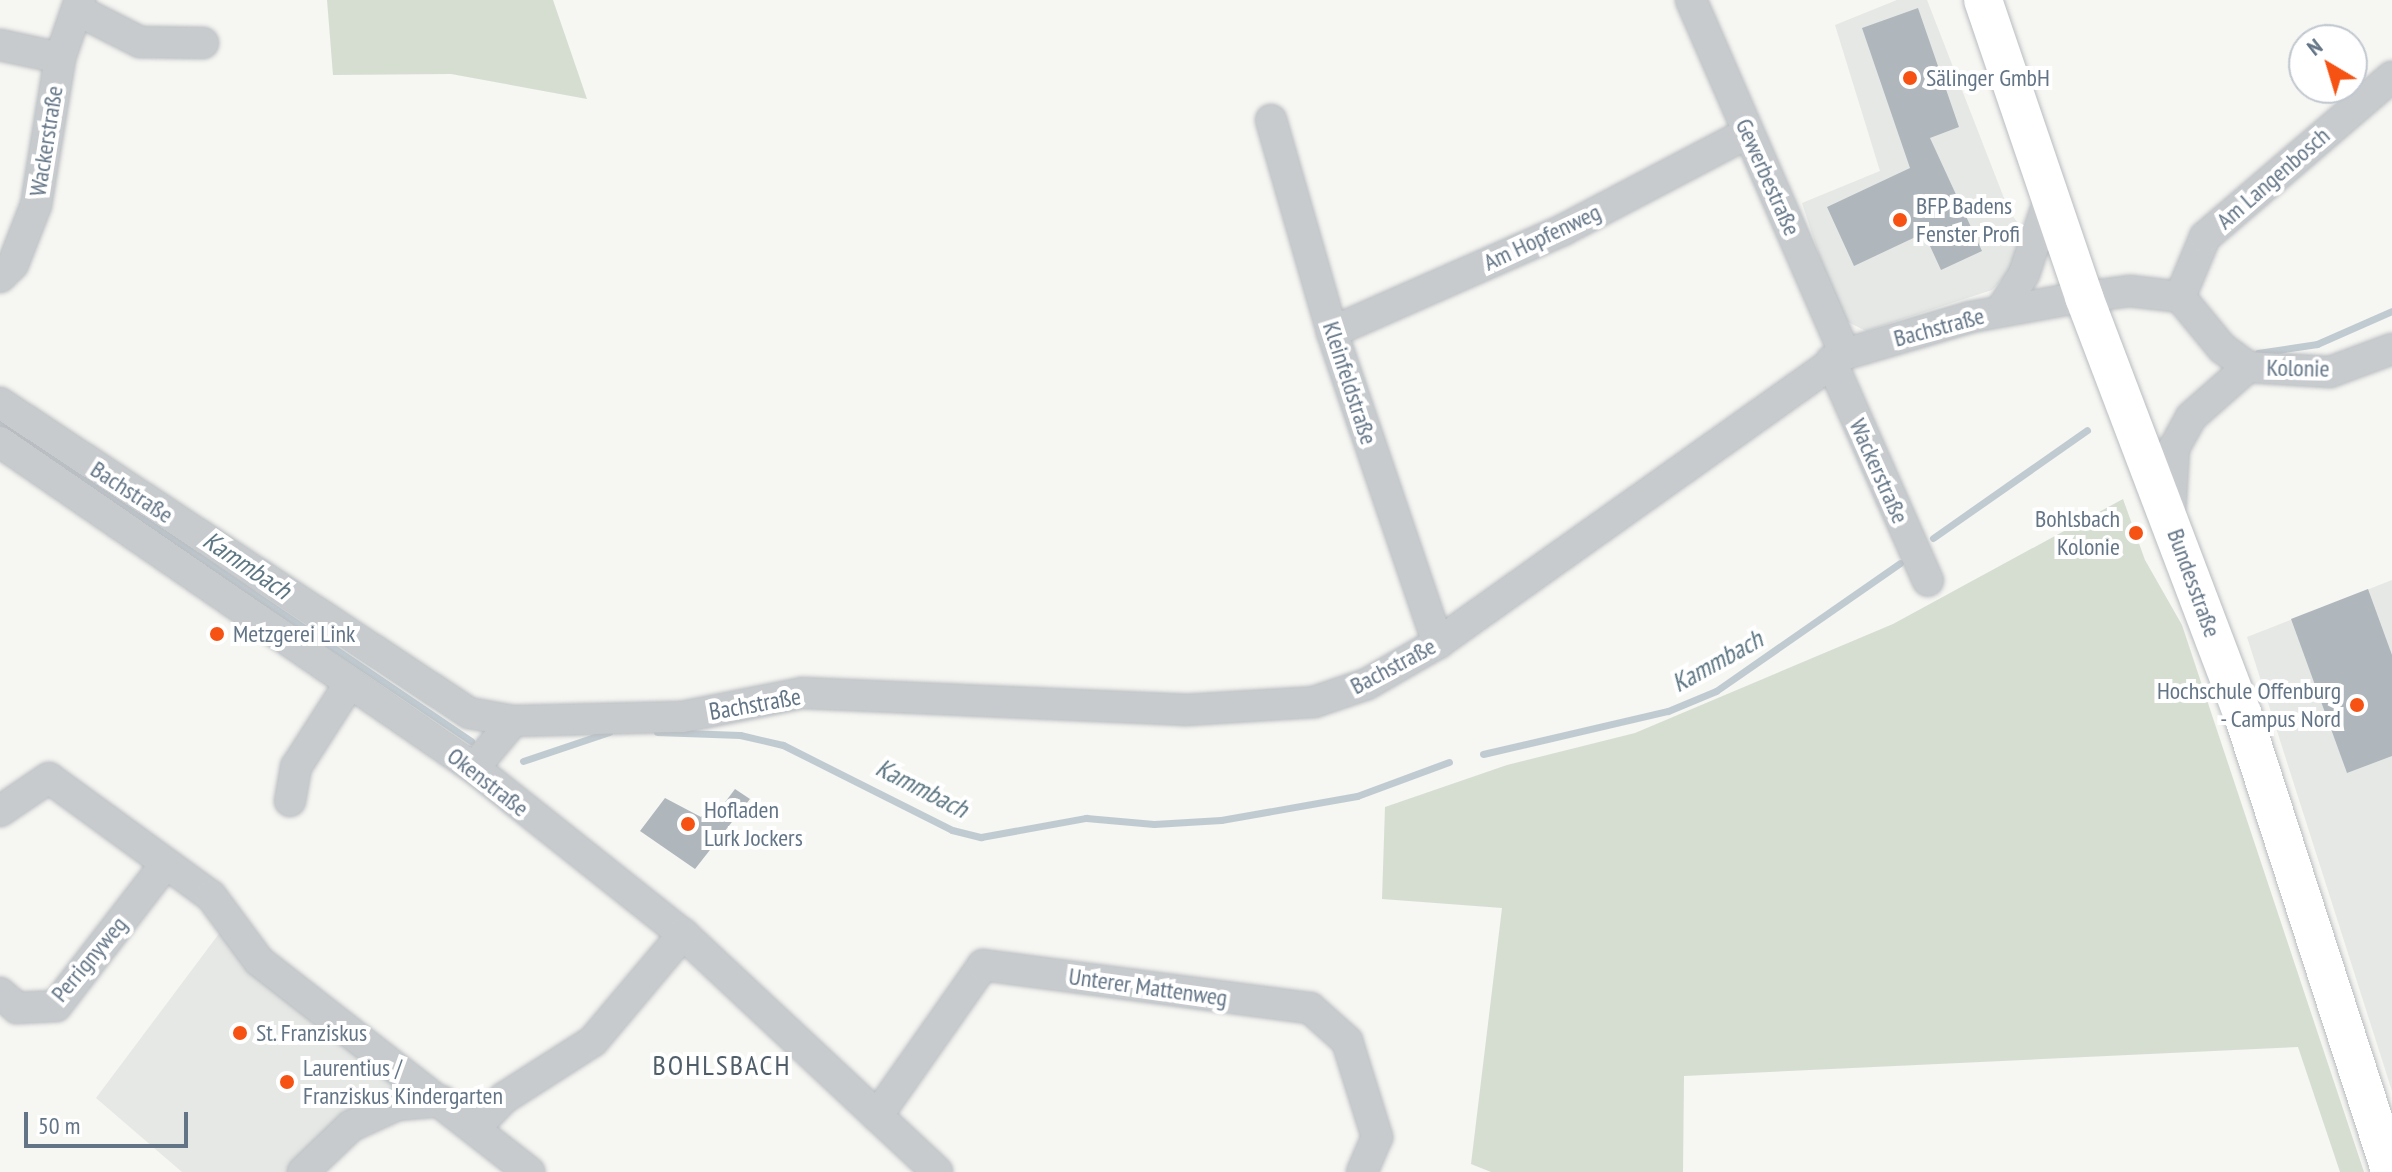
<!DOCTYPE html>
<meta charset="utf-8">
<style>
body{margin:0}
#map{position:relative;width:2392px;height:1172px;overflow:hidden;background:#f6f6f2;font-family:"PT Sans Narrow",sans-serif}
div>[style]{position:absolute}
.built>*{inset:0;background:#e6e8e5}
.green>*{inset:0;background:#d6ded2}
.stream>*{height:7px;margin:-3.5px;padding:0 3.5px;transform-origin:3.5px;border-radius:3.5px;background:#c0cbd1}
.building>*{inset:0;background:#afb7bd}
.roads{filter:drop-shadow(0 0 2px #b8bcc0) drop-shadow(0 0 2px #b8bcc0)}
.minor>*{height:30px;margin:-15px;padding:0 15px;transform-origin:15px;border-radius:15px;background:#c8cbce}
.major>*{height:38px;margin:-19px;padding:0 19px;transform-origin:19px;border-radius:19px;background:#fff}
.dots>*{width:22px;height:22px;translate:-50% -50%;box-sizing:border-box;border:4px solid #fff;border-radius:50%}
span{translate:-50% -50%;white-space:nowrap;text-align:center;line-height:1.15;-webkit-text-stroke:8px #fff;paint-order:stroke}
.poi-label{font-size:24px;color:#627486}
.left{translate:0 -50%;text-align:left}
.right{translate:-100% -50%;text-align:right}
.street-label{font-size:24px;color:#627486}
.water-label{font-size:26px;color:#5d7783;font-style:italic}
.quarter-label{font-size:28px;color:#505e6a;letter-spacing:2px}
.north{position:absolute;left:2288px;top:24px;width:80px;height:80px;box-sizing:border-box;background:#fff;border:2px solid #c0c7cf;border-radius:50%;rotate:322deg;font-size:22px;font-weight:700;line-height:32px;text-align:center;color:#627486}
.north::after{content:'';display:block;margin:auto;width:28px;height:36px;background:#f55213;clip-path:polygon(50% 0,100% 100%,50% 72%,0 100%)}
.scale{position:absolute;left:24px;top:1112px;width:164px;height:36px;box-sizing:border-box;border:4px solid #627486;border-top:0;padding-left:10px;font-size:24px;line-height:28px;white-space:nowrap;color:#627486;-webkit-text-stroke:6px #fff;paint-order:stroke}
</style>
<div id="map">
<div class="built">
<div style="clip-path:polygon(1897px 0,1927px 0,2009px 211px,2023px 230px,2014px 266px,1992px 290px,1866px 331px,1840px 318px,1802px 203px,1880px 171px,1835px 25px)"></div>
<div style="clip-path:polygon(2392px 580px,2392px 1091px,2247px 637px)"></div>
<div style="clip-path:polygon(221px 931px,415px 1092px,293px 1172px,182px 1172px,96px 1098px)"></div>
</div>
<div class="green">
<div style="clip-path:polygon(327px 0,553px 0,587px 99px,451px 74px,333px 75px)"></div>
<div style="clip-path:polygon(2123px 499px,2145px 560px,2182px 625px,2364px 1172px,2340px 1172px,2298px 1047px,1684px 1076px,1683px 1172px,1491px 1172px,1471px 1164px,1502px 908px,1382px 899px,1385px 807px,1507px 765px,1635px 733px,1893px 624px)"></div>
</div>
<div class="stream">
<div style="left:2258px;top:353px;width:60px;rotate:-8.7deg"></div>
<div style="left:2317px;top:344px;width:82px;rotate:-23.7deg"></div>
<div style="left:0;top:422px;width:569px;rotate:34.11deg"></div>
<div style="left:1933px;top:538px;width:188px;rotate:-35deg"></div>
<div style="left:657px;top:732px;width:83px;rotate:2.1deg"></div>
<div style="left:740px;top:735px;width:44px;rotate:13.1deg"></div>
<div style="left:783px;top:745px;width:189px;rotate:26.7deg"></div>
<div style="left:952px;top:830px;width:30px;rotate:14deg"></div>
<div style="left:981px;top:837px;width:107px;rotate:-10.3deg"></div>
<div style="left:1086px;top:818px;width:68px;rotate:5deg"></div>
<div style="left:1154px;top:824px;width:67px;rotate:-3.4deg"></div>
<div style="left:1221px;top:820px;width:138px;rotate:-10deg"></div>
<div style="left:1357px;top:796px;width:98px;rotate:-20.3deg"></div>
<div style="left:1483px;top:754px;width:190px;rotate:-13.1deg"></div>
<div style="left:1668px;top:711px;width:52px;rotate:-22.6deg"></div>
<div style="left:1716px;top:691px;width:224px;rotate:-34.8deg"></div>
<div style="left:523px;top:761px;width:91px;rotate:-18.6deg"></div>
</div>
<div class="building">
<div style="clip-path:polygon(1918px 8px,1959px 127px,1930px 138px,1982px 251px,1941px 270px,1924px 233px,1854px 266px,1827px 207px,1910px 168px,1862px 28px)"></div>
<div style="clip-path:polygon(2368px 589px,2392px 655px,2392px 756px,2347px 773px,2291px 619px)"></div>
<div style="clip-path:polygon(735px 789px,750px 799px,695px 869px,640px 831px,665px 798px,701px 817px,714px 799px,723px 805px)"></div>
</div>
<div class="roads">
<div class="minor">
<div style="left:1691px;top:0;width:386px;rotate:66.5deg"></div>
<div style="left:77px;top:10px;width:71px;rotate:26.9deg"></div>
<div style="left:140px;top:42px;width:63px;rotate:0.9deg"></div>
<div style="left:0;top:45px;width:61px;rotate:12.2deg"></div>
<div style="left:1271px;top:120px;width:221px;rotate:73.9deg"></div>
<div style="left:1332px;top:332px;width:329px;rotate:71.2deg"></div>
<div style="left:0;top:277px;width:18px;rotate:-45deg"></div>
<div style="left:13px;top:264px;width:63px;rotate:-68.7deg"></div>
<div style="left:36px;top:205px;width:149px;rotate:-80.7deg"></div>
<div style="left:60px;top:58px;width:61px;rotate:-71deg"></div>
<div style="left:2180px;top:297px;width:65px;rotate:-67.4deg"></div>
<div style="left:2205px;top:237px;width:246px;rotate:-40.6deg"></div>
<div style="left:2180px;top:297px;width:66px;rotate:50.5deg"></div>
<div style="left:2222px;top:348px;width:32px;rotate:36deg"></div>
<div style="left:2248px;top:367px;width:82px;rotate:3.5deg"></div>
<div style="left:2330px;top:372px;width:66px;rotate:-20.4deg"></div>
<div style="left:2001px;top:310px;width:43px;rotate:-57.4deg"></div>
<div style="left:2024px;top:274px;width:81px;rotate:-71.3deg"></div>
<div style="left:1332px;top:332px;width:253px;rotate:-23.8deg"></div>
<div style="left:1563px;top:230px;width:209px;rotate:-27.7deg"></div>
<div style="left:1831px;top:361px;width:240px;rotate:66.2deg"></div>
<div style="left:0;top:403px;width:562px;rotate:33.46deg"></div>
<div style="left:469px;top:713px;width:45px;rotate:10.3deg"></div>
<div style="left:513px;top:721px;width:169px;rotate:-1.4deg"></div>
<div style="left:682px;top:717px;width:122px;rotate:-11.3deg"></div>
<div style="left:802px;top:693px;width:383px;rotate:2.5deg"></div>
<div style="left:1185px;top:710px;width:129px;rotate:-3.5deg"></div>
<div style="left:1314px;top:702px;width:56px;rotate:-18.8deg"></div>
<div style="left:1367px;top:684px;width:82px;rotate:-30deg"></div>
<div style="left:1438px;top:643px;width:499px;rotate:-35.4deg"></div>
<div style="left:1845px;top:354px;width:131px;rotate:-16.4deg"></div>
<div style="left:1971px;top:317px;width:101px;rotate:-10.3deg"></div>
<div style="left:2070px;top:299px;width:61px;rotate:-7.6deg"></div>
<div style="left:2130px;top:291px;width:50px;rotate:6.8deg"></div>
<div style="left:0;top:442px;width:575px;rotate:34.52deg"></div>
<div style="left:474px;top:768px;width:267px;rotate:38.5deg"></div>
<div style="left:683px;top:934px;width:348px;rotate:43.1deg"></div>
<div style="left:2170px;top:515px;width:67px;rotate:-86.6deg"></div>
<div style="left:2174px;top:448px;width:35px;rotate:-61deg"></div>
<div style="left:2191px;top:417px;width:76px;rotate:-41.3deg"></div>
<div style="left:474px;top:768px;width:61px;rotate:-50.3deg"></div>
<div style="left:290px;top:801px;width:35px;rotate:-80deg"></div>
<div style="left:296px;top:767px;width:100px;rotate:-57.3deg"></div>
<div style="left:0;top:811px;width:59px;rotate:-34deg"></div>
<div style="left:49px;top:778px;width:200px;rotate:36.1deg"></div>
<div style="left:211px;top:896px;width:81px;rotate:53.6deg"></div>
<div style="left:259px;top:961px;width:343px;rotate:38deg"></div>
<div style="left:0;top:993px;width:23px;rotate:41deg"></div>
<div style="left:17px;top:1008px;width:39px;rotate:-3deg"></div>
<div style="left:56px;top:1006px;width:175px;rotate:-52.4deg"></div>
<div style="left:877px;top:1116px;width:184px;rotate:-54.9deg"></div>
<div style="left:983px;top:965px;width:330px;rotate:7.5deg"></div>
<div style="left:1310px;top:1008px;width:50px;rotate:41.7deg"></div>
<div style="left:1347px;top:1041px;width:101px;rotate:72.6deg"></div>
<div style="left:1377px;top:1137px;width:38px;rotate:113deg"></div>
<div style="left:476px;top:1127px;width:40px;rotate:-46deg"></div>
<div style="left:504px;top:1098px;width:106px;rotate:-32.6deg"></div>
<div style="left:593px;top:1041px;width:140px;rotate:-49.9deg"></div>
<div style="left:303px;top:1172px;width:66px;rotate:-43.8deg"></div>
<div style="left:351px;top:1126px;width:51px;rotate:-24.5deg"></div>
<div style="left:397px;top:1105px;width:45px;rotate:-5.1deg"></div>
</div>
<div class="major">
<div style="left:1983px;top:0;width:314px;rotate:71.2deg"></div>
<div style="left:2084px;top:297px;width:447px;rotate:69.2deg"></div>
<div style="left:2243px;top:715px;width:480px;rotate:72.1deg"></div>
</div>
</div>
<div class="dots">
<div style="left:1910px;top:78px;background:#f55213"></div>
<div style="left:1900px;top:220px;background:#f55213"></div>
<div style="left:2136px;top:533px;background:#f55213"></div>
<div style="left:217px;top:634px;background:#f55213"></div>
<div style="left:2357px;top:705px;background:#f55213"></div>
<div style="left:688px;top:824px;background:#f55213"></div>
<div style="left:240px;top:1033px;background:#f55213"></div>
<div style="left:287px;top:1082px;background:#f55213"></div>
</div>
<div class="poi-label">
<span class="left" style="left:1926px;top:78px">Sälinger GmbH</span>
<span class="left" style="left:1916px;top:220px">BFP Badens<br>Fenster Profi</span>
<span class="right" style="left:2120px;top:533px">Bohlsbach<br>Kolonie</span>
<span class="left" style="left:233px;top:634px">Metzgerei Link</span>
<span class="right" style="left:2341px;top:705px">Hochschule Offenburg<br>- Campus Nord</span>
<span class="left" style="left:704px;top:824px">Hofladen<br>Lurk Jockers</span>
<span class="left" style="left:256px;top:1033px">St. Franziskus</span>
<span class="left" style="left:303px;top:1082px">Laurentius /<br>Franziskus Kindergarten</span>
</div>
<div class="street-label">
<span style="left:46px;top:141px;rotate:-81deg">Wackerstraße</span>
<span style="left:1768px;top:177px;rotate:66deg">Gewerbestraße</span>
<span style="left:2273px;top:178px;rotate:-41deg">Am Langenbosch</span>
<span style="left:1542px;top:237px;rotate:-25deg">Am Hopfenweg</span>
<span style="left:1939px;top:327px;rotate:-15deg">Bachstraße</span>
<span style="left:2298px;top:368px;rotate:1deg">Kolonie</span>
<span style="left:1350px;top:383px;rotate:72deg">Kleinfeldstraße</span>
<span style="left:1879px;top:471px;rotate:66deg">Wackerstraße</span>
<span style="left:132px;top:492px;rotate:33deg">Bachstraße</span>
<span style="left:2194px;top:583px;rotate:70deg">Bundesstraße</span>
<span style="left:1393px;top:666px;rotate:-28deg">Bachstraße</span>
<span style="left:755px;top:704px;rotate:-10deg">Bachstraße</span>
<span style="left:488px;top:782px;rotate:38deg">Okenstraße</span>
<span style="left:89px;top:959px;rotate:-50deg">Perrignyweg</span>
<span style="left:1148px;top:987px;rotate:8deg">Unterer Mattenweg</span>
</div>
<div class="water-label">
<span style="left:247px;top:565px;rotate:34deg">Kammbach</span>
<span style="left:1717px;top:661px;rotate:-29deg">Kammbach</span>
<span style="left:922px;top:788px;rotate:27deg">Kammbach</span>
</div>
<div class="quarter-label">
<span style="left:722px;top:1065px">BOHLSBACH</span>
</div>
<div class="north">N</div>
<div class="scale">50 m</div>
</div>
